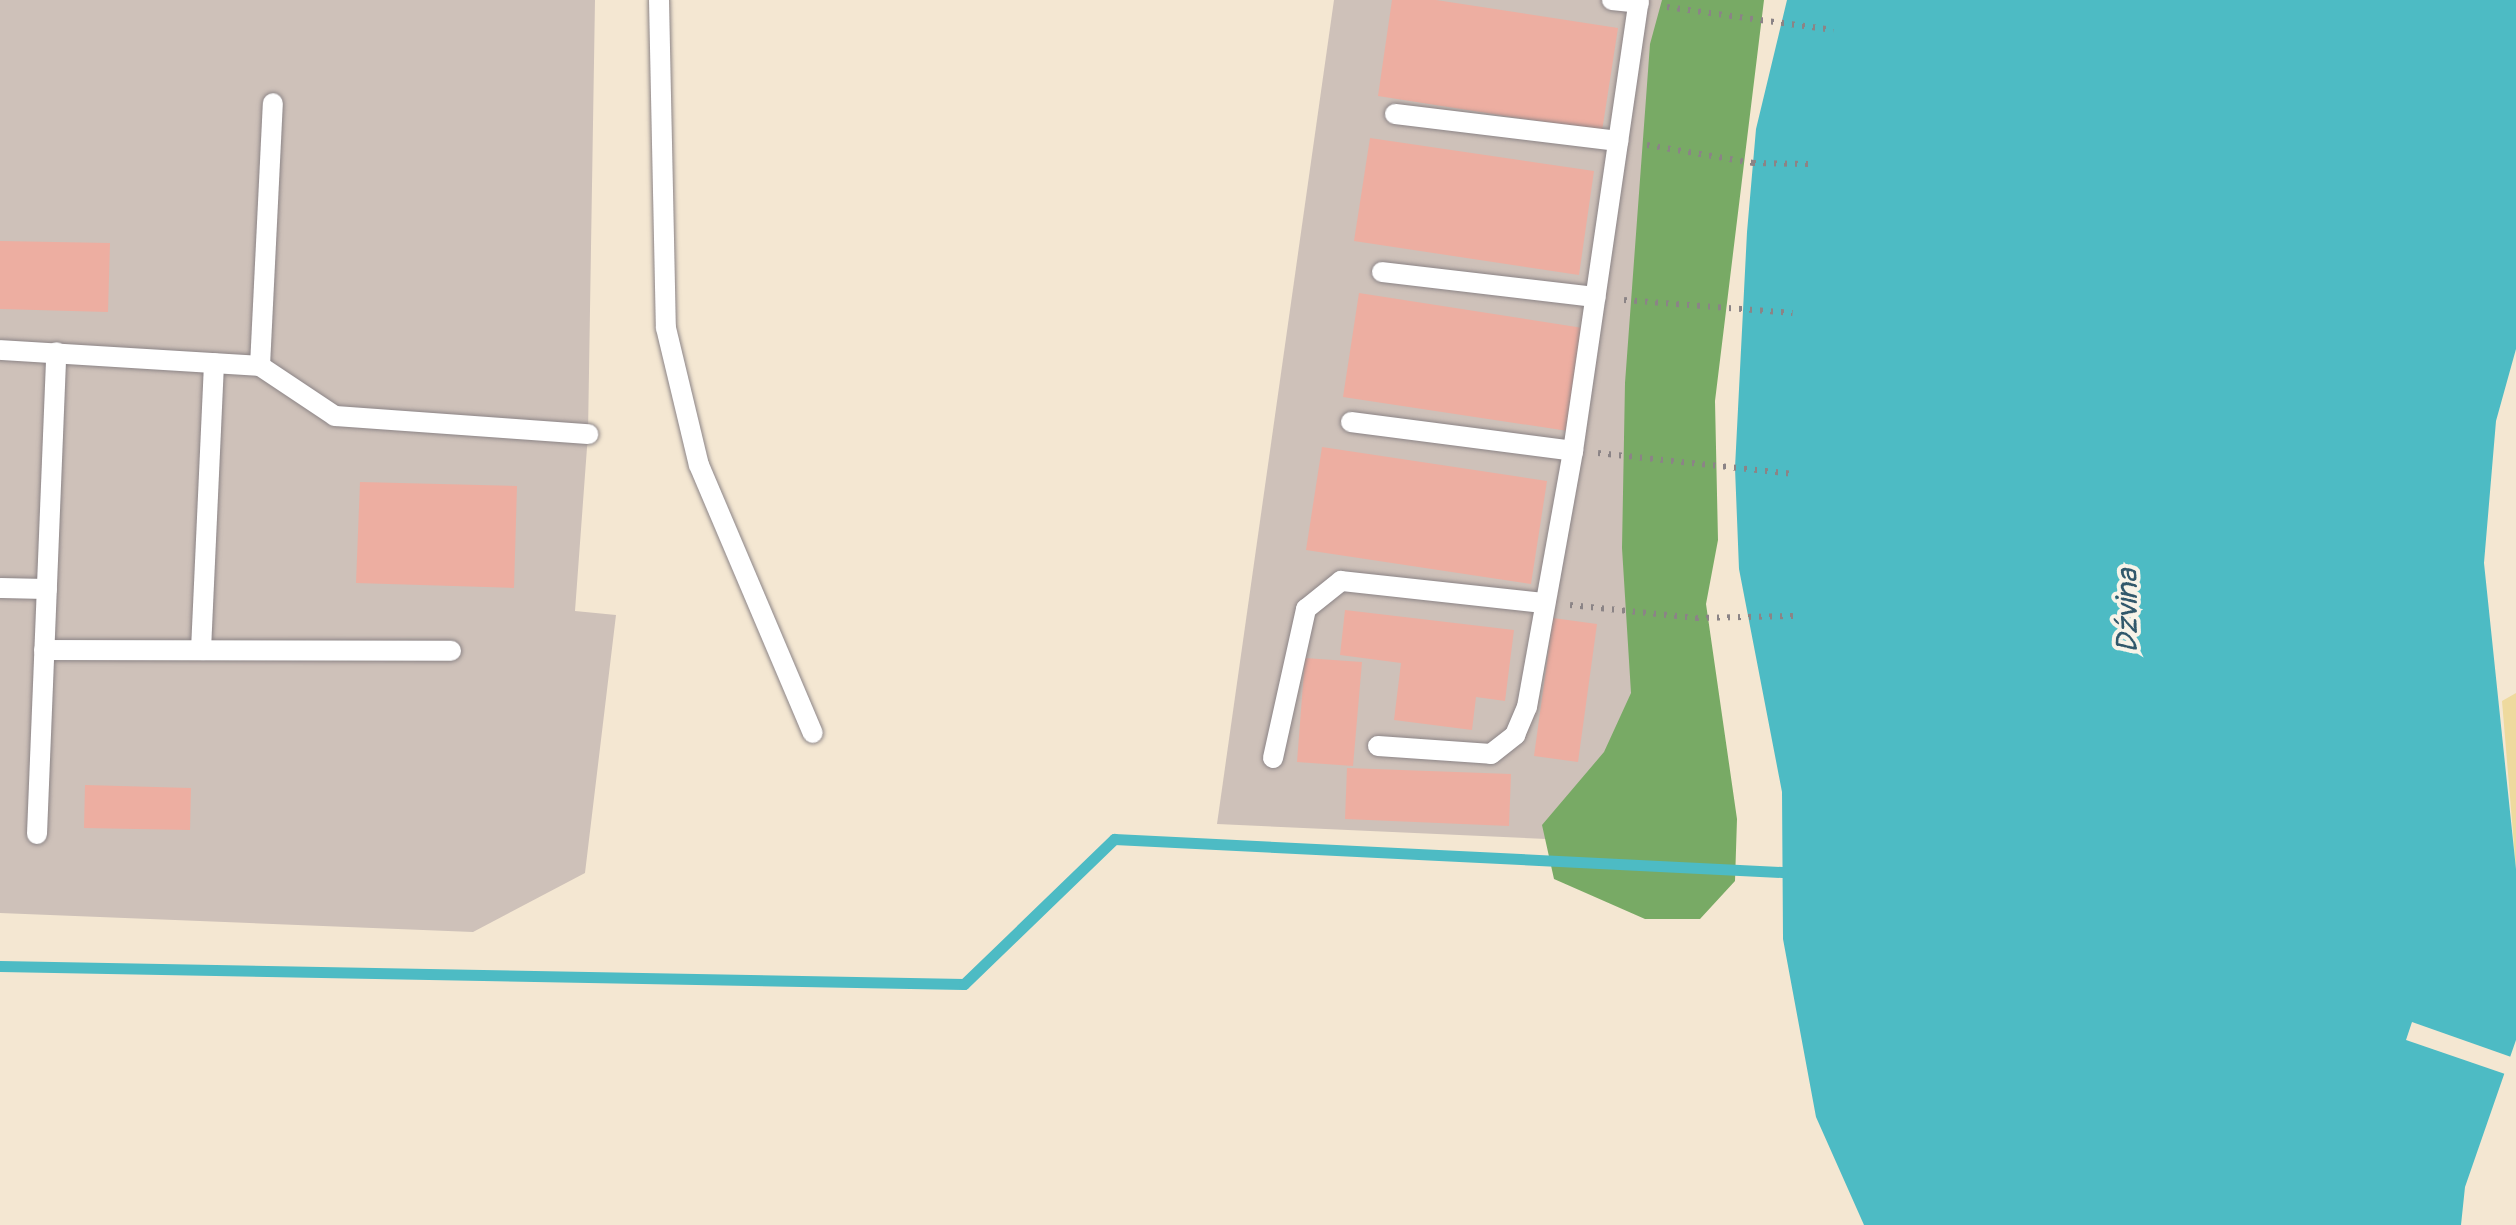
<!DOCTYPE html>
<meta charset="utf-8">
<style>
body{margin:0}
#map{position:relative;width:2516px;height:1225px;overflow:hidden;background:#f4e7d2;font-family:Pangolin,sans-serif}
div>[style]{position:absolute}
.industrial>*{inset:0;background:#cec1b9}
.forest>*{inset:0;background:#78aa65}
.sand>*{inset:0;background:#eeda9e}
.water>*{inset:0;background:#4dbbc4}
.pier>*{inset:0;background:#f4e7d2}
.stream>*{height:11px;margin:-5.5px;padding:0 5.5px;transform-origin:5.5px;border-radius:5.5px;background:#4dbbc4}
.building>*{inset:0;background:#edaea1}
.path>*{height:6px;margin-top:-3px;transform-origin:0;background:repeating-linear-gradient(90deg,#8b8486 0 2.5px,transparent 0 10.5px)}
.roads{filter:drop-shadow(0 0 2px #8b8486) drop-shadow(0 0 2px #8b8486)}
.lane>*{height:20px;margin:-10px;padding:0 10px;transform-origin:10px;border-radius:10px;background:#fff}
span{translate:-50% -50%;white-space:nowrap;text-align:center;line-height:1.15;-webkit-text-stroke:8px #f7f3e8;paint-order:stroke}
.water-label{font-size:30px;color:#31586b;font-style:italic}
</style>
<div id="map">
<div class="industrial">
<div style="clip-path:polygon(0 0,595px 0,588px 434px,575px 611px,616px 615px,585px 873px,473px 932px,0 913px)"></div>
<div style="clip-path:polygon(1334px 0,1722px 0,1657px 844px,1217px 824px)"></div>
</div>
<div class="forest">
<div style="clip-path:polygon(1662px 0,1764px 0,1715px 401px,1718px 540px,1706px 604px,1737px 819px,1735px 881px,1700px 919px,1645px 919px,1554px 879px,1542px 825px,1604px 752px,1631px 693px,1622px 548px,1625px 383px,1650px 44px)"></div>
</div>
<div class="sand">
<div style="clip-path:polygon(2516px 693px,2516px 869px,2502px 701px)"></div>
</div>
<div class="water">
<div style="clip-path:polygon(1787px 0,2516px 0,2516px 349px,2496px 421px,2484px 563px,2516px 869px,2516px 1040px,2465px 1187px,2461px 1225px,1864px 1225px,1816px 1117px,1783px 939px,1782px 792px,1739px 569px,1735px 468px,1747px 232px,1756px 129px)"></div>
</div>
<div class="pier">
<div style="clip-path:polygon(2412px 1022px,2514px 1058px,2508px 1075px,2406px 1040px)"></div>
</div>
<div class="stream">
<div style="left:0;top:966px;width:964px;rotate:1.07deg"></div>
<div style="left:964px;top:984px;width:209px;rotate:-44deg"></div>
<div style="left:1114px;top:839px;width:669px;rotate:2.83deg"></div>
</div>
<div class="building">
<div style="clip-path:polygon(1392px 0,1436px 0,1618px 28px,1602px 131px,1378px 96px)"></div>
<div style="clip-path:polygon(1370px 138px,1594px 171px,1579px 275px,1354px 241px)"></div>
<div style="clip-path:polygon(0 241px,110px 243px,108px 312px,0 309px)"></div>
<div style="clip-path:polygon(1359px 293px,1583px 328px,1568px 431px,1343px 397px)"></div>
<div style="clip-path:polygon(1322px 447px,1547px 481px,1531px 584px,1306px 550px)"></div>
<div style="clip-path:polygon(360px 482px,517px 486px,514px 588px,356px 583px)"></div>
<div style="clip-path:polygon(1345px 610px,1514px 630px,1505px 701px,1476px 697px,1472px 730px,1394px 720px,1401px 663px,1340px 655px)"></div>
<div style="clip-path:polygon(1553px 618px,1597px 624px,1578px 762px,1534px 756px)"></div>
<div style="clip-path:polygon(1305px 658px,1362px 662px,1353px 766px,1297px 762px)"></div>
<div style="clip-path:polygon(1347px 768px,1511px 774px,1509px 826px,1345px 819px)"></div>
<div style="clip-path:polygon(85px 785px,191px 788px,190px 830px,84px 828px)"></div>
</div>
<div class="path">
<div style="left:1667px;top:7px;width:168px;rotate:7.9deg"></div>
<div style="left:1647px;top:145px;width:108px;rotate:9.6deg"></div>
<div style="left:1753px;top:163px;width:56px;rotate:1deg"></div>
<div style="left:1624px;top:300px;width:169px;rotate:4.4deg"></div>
<div style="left:1598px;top:453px;width:199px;rotate:6.1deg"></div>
<div style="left:1570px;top:605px;width:127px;rotate:5.9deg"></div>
<div style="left:1696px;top:618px;width:97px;rotate:-1.2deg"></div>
</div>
<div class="roads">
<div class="lane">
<div style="left:659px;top:0;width:328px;rotate:88.8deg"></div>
<div style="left:666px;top:328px;width:141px;rotate:76.5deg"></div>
<div style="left:699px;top:465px;width:291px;rotate:67deg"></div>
<div style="left:1612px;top:0;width:27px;rotate:6deg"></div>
<div style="left:1395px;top:114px;width:225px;rotate:6.9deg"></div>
<div style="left:1382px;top:272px;width:215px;rotate:6.7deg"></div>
<div style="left:0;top:350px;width:260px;rotate:3.5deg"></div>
<div style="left:260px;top:366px;width:90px;rotate:33.7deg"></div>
<div style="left:335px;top:416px;width:254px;rotate:4.1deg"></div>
<div style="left:260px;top:366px;width:263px;rotate:-87.2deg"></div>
<div style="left:1351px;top:422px;width:224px;rotate:7.4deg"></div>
<div style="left:0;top:588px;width:47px;rotate:1.2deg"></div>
<div style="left:44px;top:650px;width:407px;rotate:0.1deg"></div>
<div style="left:201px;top:650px;width:287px;rotate:-87.4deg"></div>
<div style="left:1378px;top:746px;width:113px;rotate:4deg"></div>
<div style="left:1491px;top:754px;width:31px;rotate:-38deg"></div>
<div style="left:1515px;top:735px;width:30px;rotate:-67deg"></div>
<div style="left:1527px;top:707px;width:260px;rotate:-79.8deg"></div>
<div style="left:1573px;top:451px;width:456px;rotate:-81.7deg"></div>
<div style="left:1273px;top:758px;width:153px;rotate:-77.5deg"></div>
<div style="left:1306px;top:609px;width:45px;rotate:-38.7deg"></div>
<div style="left:1341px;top:581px;width:205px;rotate:6.2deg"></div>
<div style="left:37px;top:834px;width:482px;rotate:-87.7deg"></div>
</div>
</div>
<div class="water-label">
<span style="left:2128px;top:611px;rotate:-90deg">Dźvina</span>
</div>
</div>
